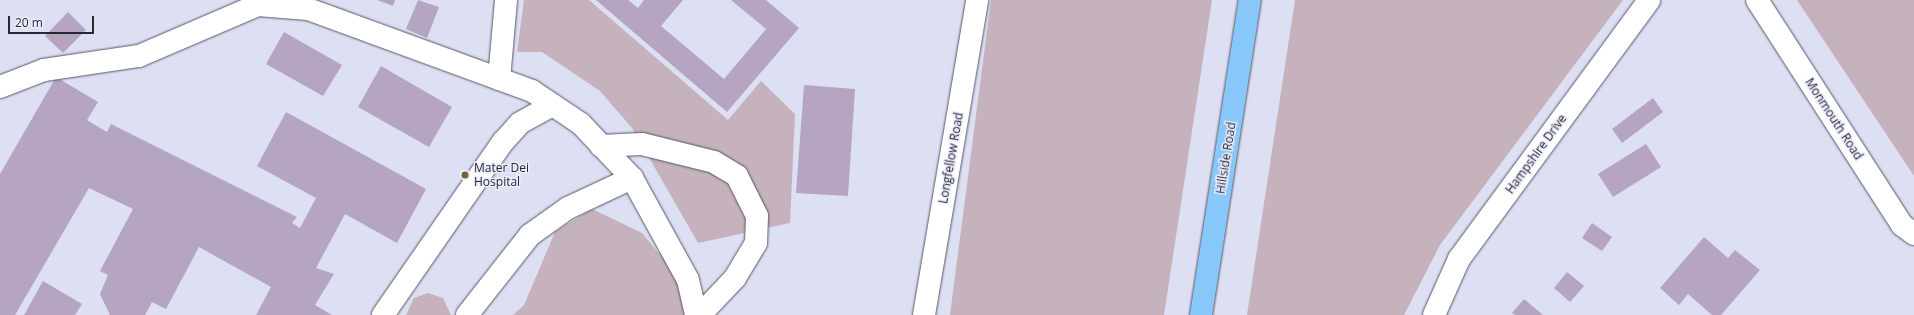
<!DOCTYPE html>
<style>
body{margin:0}
#map{position:relative;width:1914px;height:315px;overflow:hidden;background:#dddff3;font-family:"Open Sans",sans-serif}
div>[style]{position:absolute}
.green>*{inset:0;background:#c5b2bc}
.building>*{inset:0;background:#b5a5c0}
.roads{filter:drop-shadow(0 0 1px #555767) drop-shadow(0 0 1px #555767)}
.minor>*{height:22px;margin:-11px;padding:0 11px;transform-origin:11px;border-radius:11px;background:#fff}
.major>*{height:22px;margin:-11px;padding:0 11px;transform-origin:11px;border-radius:11px;background:#88c7fa}
.dots>*{width:11px;height:11px;translate:-50% -50%;box-sizing:border-box;border:2px solid #ebedfd;border-radius:50%}
span{translate:-50% -50%;white-space:nowrap;text-align:center;line-height:1.15;-webkit-text-stroke:3px #ebedfd;paint-order:stroke}
.street-label{font-size:12px;color:#27282f}
.poi-label{font-size:12px;color:#27282f}
.left{translate:0 -50%;text-align:left}
.scale{position:absolute;left:8px;top:16px;width:86px;height:18px;box-sizing:border-box;border:2px solid #27282f;border-top:0;padding-left:5px;font-size:12px;line-height:14px;white-space:nowrap;color:#27282f;-webkit-text-stroke:3px #ebedfd;paint-order:stroke}
</style>
<div id="map">
<div class="green">
<div style="clip-path:polygon(524px 0,589px 0,728px 120px,761px 81px,795px 114px,790px 223px,698px 243px,632px 128px,600px 91px,542px 52px,517px 52px)"></div>
<div style="clip-path:polygon(991px 0,1212px 0,1164px 315px,950px 315px)"></div>
<div style="clip-path:polygon(1295px 0,1623px 0,1440px 245px,1404px 315px,1247px 315px)"></div>
<div style="clip-path:polygon(1797px 0,1914px 0,1914px 176px)"></div>
<div style="clip-path:polygon(592px 209px,642px 233px,675px 273px,688px 315px,513px 315px,524px 305px,555px 232px)"></div>
<div style="clip-path:polygon(428px 293px,443px 298px,451px 315px,406px 315px,414px 298px)"></div>
</div>
<div class="building">
<div style="clip-path:polygon(377px 0,395px 0,393px 6px)"></div>
<div style="clip-path:polygon(418px 0,439px 7px,427px 38px,406px 29px)"></div>
<div style="clip-path:polygon(596px 0,628px 0,638px 8px,644px 0,683px 0,661px 26px,724px 79px,766px 29px,731px 0,766px 0,799px 28px,727px 112px)"></div>
<div style="clip-path:polygon(68px 12px,86px 30px,63px 53px,45px 36px)"></div>
<div style="clip-path:polygon(284px 32px,342px 65px,323px 96px,266px 64px)"></div>
<div style="clip-path:polygon(381px 66px,452px 107px,429px 147px,358px 107px)"></div>
<div style="clip-path:polygon(56px 77px,98px 102px,87px 120px,107px 132px,111px 124px,297px 217px,292px 223px,300px 228px,316px 198px,257px 166px,286px 112px,426px 189px,397px 243px,345px 214px,316px 268px,334px 274px,315px 305px,332px 315px,256px 315px,271px 287px,199px 247px,166px 309px,152px 302px,145px 315px,110px 315px,100px 294px,108px 275px,100px 271px,133px 209px,89px 188px,15px 315px,0 315px,0 174px)"></div>
<div style="clip-path:polygon(804px 85px,855px 89px,848px 196px,796px 193px)"></div>
<div style="clip-path:polygon(1653px 98px,1663px 112px,1622px 143px,1612px 129px)"></div>
<div style="clip-path:polygon(1646px 144px,1661px 167px,1613px 197px,1598px 174px)"></div>
<div style="clip-path:polygon(1592px 223px,1612px 237px,1602px 251px,1582px 238px)"></div>
<div style="clip-path:polygon(1704px 237px,1728px 258px,1735px 250px,1760px 270px,1721px 315px,1712px 315px,1688px 294px,1679px 305px,1660px 288px)"></div>
<div style="clip-path:polygon(1567px 272px,1584px 286px,1570px 302px,1554px 288px)"></div>
<div style="clip-path:polygon(43px 281px,82px 304px,75px 315px,24px 315px)"></div>
<div style="clip-path:polygon(1524px 299px,1543px 315px,1515px 315px,1512px 313px)"></div>
</div>
<div class="roads">
<div class="minor">
<div style="left:1757px;top:0;width:268px;rotate:57.2deg"></div>
<div style="left:1902px;top:225px;width:15px;rotate:37deg"></div>
<div style="left:499px;top:79px;width:79px;rotate:-84.9deg"></div>
<div style="left:0;top:87px;width:47px;rotate:-21.1deg"></div>
<div style="left:44px;top:70px;width:96px;rotate:-8.4deg"></div>
<div style="left:139px;top:56px;width:129px;rotate:-23.2deg"></div>
<div style="left:258px;top:5px;width:50px;rotate:4.6deg"></div>
<div style="left:308px;top:9px;width:239px;rotate:20.1deg"></div>
<div style="left:532px;top:91px;width:59px;rotate:34deg"></div>
<div style="left:581px;top:124px;width:74px;rotate:46.6deg"></div>
<div style="left:632px;top:178px;width:116px;rotate:61.2deg"></div>
<div style="left:688px;top:280px;width:36px;rotate:77deg"></div>
<div style="left:601px;top:146px;width:41px;rotate:-2.8deg"></div>
<div style="left:642px;top:144px;width:74px;rotate:14deg"></div>
<div style="left:714px;top:162px;width:27px;rotate:31deg"></div>
<div style="left:737px;top:176px;width:45px;rotate:63.4deg"></div>
<div style="left:757px;top:216px;width:27px;rotate:92deg"></div>
<div style="left:756px;top:243px;width:41px;rotate:121deg"></div>
<div style="left:735px;top:278px;width:51px;rotate:133.4deg"></div>
<div style="left:383px;top:315px;width:211px;rotate:-55.3deg"></div>
<div style="left:503px;top:142px;width:25px;rotate:-48deg"></div>
<div style="left:520px;top:123px;width:37px;rotate:-29deg"></div>
<div style="left:467px;top:315px;width:102px;rotate:-51.8deg"></div>
<div style="left:530px;top:235px;width:47px;rotate:-35.4deg"></div>
<div style="left:568px;top:208px;width:71px;rotate:-25.1deg"></div>
<div style="left:924px;top:315px;width:319px;rotate:-80.4deg"></div>
<div style="left:1434px;top:315px;width:61px;rotate:-65.9deg"></div>
<div style="left:1459px;top:259px;width:321px;rotate:-53.7deg"></div>
</div>
<div class="major">
<div style="left:1201px;top:315px;width:319px;rotate:-81.2deg"></div>
</div>
</div>
<div class="dots">
<div style="left:465px;top:175px;background:#7b6133"></div>
</div>
<div class="street-label">
<span style="left:1834px;top:119px;rotate:57deg">Monmouth Road</span>
<span style="left:1536px;top:154px;rotate:-54deg">Hampshire Drive</span>
<span style="left:951px;top:158px;rotate:-80deg">Longfellow Road</span>
<span style="left:1226px;top:158px;rotate:-81deg">Hillside Road</span>
</div>
<div class="poi-label">
<span class="left" style="left:474px;top:175px">Mater Dei<br>Hospital</span>
</div>
<div class="scale">20 m</div>
</div>
